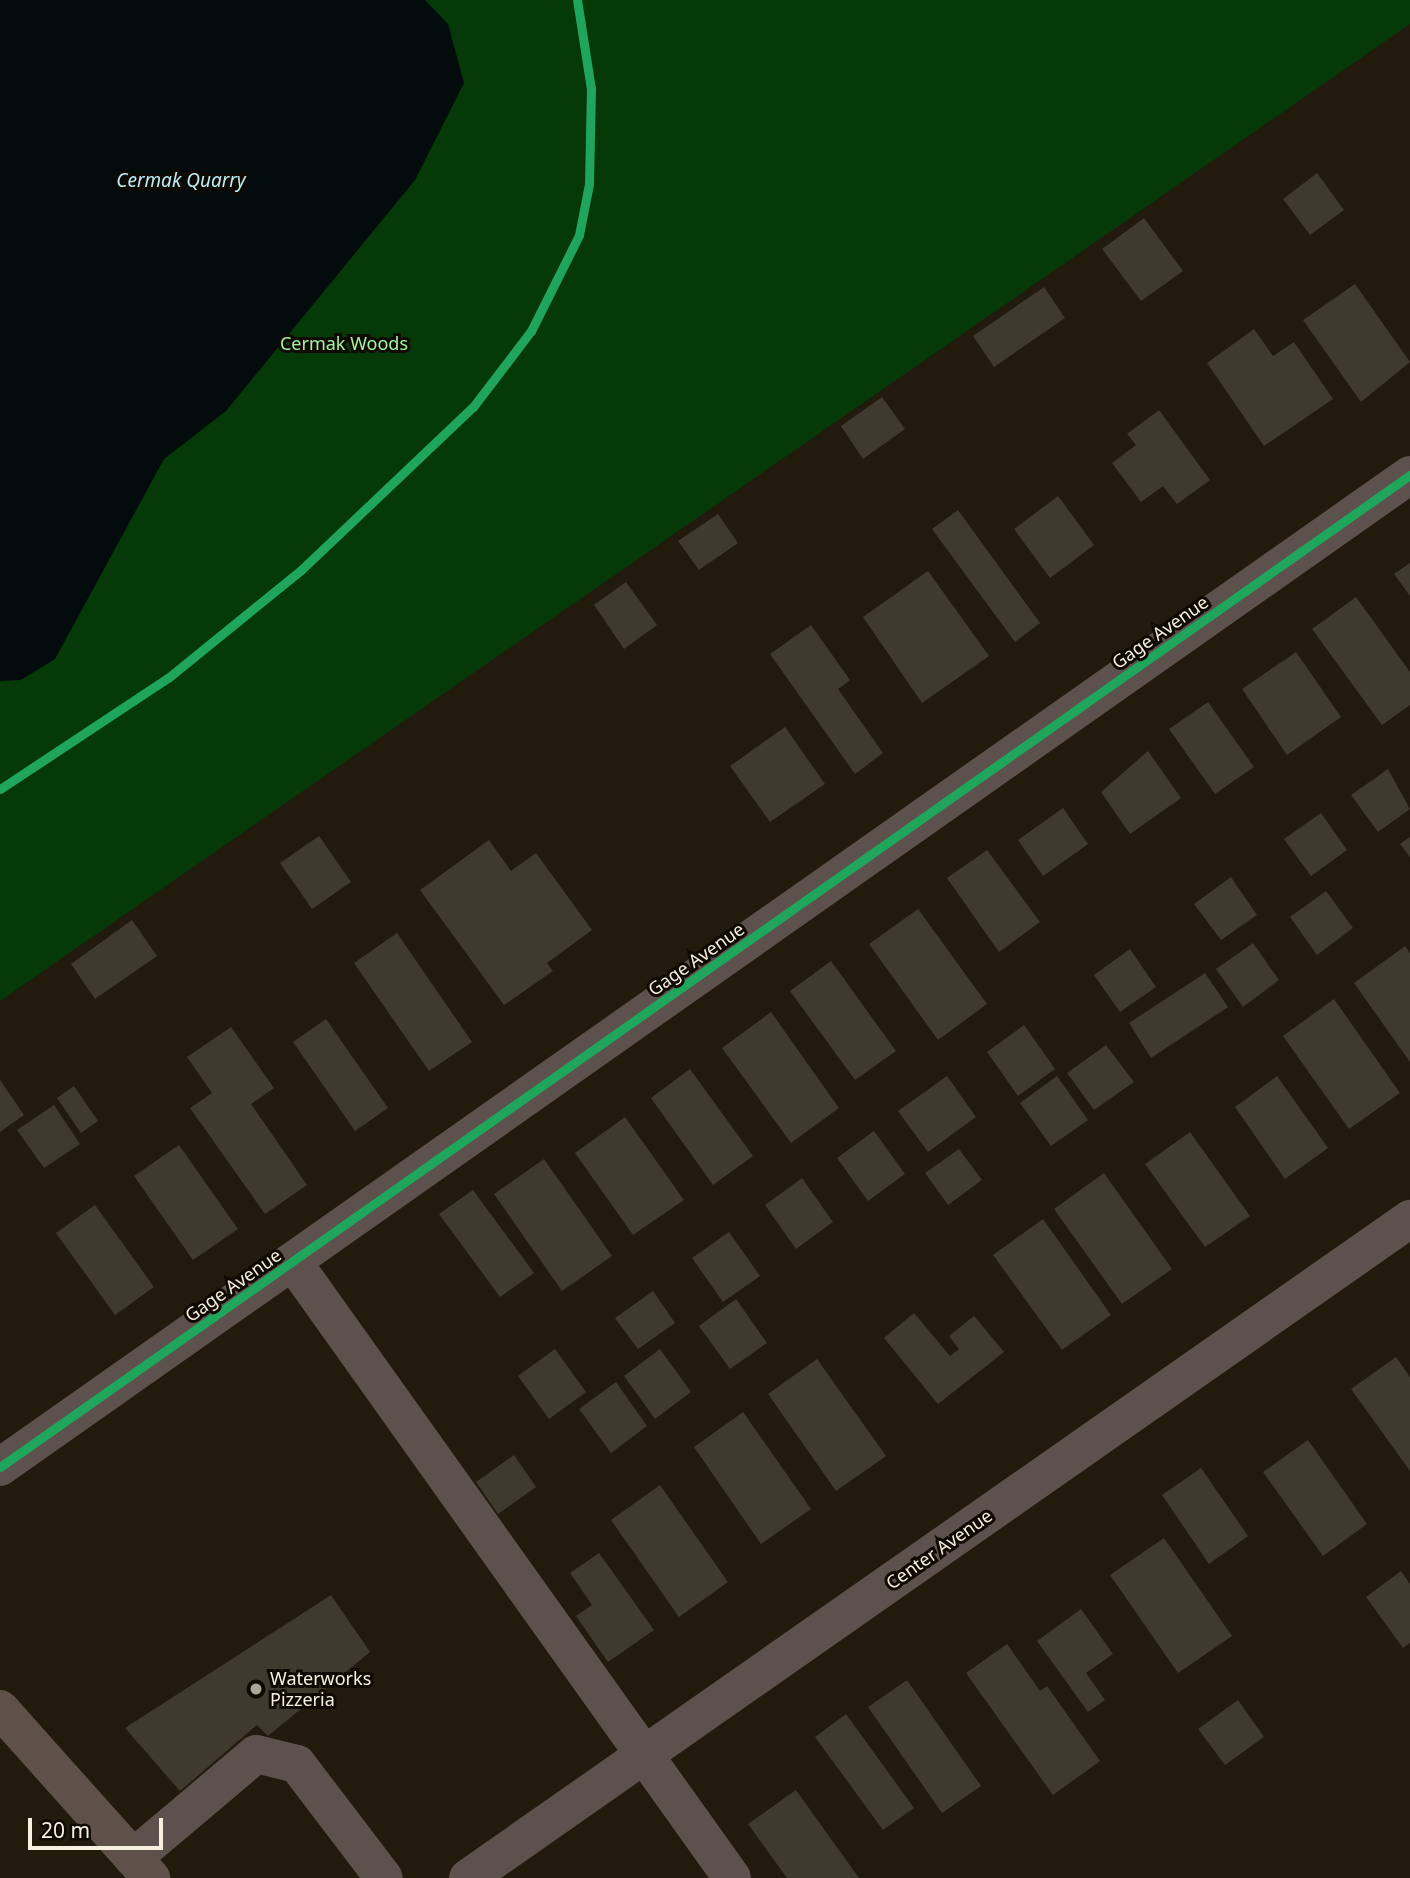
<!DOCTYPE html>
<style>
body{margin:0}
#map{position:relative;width:1410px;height:1878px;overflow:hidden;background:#221b0d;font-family:"Noto Sans",sans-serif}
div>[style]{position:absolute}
.green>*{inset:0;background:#053908}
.water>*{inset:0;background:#030b0c}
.building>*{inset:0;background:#3f392e}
.minor>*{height:38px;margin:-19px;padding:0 19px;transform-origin:19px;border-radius:19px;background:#5d514e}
.major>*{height:38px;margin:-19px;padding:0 19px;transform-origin:19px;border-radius:19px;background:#5e514a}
.cycleway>*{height:9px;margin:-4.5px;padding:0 4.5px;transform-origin:4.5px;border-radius:4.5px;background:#20a55d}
.dots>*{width:19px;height:19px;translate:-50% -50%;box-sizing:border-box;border:4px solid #0f0902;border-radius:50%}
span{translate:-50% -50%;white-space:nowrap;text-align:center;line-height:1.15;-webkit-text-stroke:6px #0f0902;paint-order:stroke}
.park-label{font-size:18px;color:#a2f4a0}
.street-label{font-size:18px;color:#f7efdf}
.poi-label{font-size:18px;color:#f7efdf}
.left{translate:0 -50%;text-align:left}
.water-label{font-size:19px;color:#b9eef8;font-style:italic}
.scale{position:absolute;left:28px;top:1818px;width:135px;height:32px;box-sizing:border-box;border:4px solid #f7efdf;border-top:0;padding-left:9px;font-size:21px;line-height:24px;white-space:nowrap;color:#f7efdf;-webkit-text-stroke:5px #0f0902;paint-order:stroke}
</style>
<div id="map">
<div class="green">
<div style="clip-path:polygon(0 0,1410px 0,1410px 24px,0 1001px)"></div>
</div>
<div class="water">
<div style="clip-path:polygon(0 0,425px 0,448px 24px,464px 83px,415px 180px,226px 411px,164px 459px,55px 659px,21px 680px,0 681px)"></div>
</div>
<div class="building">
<div style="clip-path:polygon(1317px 173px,1344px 210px,1310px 235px,1283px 199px)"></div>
<div style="clip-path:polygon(1144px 218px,1183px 271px,1141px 301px,1102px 249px)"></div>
<div style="clip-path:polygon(1355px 284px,1410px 362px,1361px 402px,1303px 320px)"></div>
<div style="clip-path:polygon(1044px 287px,1065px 318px,994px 367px,973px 336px)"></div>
<div style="clip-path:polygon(1254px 329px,1273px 356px,1294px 342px,1333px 399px,1264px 446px,1207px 363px)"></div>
<div style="clip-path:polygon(882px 397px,905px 429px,863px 459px,841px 426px)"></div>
<div style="clip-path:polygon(1159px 410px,1210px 480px,1177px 504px,1163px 486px,1141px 502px,1112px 463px,1136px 445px,1127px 434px)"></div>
<div style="clip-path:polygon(1058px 496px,1094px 545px,1050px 578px,1014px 529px)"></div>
<div style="clip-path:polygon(958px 510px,1040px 623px,1015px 642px,932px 529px)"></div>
<div style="clip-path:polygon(718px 514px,738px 543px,699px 570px,678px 541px)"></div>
<div style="clip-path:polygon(1410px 563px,1410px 596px,1394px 574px)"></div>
<div style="clip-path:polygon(928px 571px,989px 656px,922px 703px,863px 617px)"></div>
<div style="clip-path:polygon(626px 582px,657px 625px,624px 649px,594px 605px)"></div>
<div style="clip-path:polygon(1356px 597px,1410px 672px,1410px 705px,1382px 725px,1312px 629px)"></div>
<div style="clip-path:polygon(811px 625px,850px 680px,838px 689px,883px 753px,855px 774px,770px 654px)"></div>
<div style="clip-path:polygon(1296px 652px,1341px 717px,1287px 755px,1242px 689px)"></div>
<div style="clip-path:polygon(1208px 702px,1254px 767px,1215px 794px,1169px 729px)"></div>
<div style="clip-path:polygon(785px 727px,825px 784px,770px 822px,730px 766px)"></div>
<div style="clip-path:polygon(1148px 751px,1181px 798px,1130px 834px,1101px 792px)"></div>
<div style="clip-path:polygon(1388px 769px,1410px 809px,1378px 832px,1351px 795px)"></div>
<div style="clip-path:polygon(1063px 808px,1088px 844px,1043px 876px,1018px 840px)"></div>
<div style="clip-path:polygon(1321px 813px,1347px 850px,1311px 876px,1284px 839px)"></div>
<div style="clip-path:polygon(319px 836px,351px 882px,312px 909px,280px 863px)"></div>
<div style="clip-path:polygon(1410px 837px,1410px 857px,1400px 844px)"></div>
<div style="clip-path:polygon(489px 840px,511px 871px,536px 853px,592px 930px,547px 963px,553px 971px,504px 1005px,420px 890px)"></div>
<div style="clip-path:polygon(987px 850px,1040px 922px,999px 952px,947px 878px)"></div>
<div style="clip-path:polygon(1231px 877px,1257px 915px,1221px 940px,1194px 904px)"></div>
<div style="clip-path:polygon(1326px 891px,1353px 928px,1317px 955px,1290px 917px)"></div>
<div style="clip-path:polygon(918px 909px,987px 1004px,938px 1040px,869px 944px)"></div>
<div style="clip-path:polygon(132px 920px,157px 956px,95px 999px,71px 964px)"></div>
<div style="clip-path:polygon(397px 933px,472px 1042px,429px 1071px,354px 963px)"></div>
<div style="clip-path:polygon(1253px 943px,1279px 980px,1243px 1007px,1216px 969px)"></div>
<div style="clip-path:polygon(1405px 946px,1410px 953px,1410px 1062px,1354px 983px)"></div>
<div style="clip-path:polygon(1130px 949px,1156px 987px,1120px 1012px,1094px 975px)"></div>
<div style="clip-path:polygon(831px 961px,896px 1051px,855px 1080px,790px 991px)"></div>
<div style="clip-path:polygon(1205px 973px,1228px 1007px,1151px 1058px,1129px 1023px)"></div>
<div style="clip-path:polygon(1334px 999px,1400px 1093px,1349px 1129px,1283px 1036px)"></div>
<div style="clip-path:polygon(771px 1012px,839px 1108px,791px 1143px,722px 1048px)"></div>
<div style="clip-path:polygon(326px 1019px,388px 1108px,355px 1131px,293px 1042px)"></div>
<div style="clip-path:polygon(1024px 1025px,1055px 1069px,1018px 1096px,987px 1052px)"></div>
<div style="clip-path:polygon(231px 1027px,274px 1088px,251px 1104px,307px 1185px,265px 1214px,190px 1108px,212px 1093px,187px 1057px)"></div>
<div style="clip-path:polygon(1106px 1045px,1134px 1082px,1094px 1110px,1067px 1073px)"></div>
<div style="clip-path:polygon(690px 1069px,753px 1156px,713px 1185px,651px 1098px)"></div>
<div style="clip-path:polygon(947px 1076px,976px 1117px,928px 1152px,898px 1111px)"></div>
<div style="clip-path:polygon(1057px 1076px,1088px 1120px,1051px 1146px,1020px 1103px)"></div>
<div style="clip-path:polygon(1277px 1076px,1328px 1148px,1285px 1179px,1235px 1107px)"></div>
<div style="clip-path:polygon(0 1080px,24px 1115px,0 1132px)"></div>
<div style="clip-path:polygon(74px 1086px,98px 1121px,81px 1133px,57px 1098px)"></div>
<div style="clip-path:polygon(54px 1105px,80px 1144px,44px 1168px,17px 1130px)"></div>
<div style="clip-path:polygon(625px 1117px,684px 1200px,633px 1235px,575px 1153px)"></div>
<div style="clip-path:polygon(874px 1131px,905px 1174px,868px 1201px,837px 1158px)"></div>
<div style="clip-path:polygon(1190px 1132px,1250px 1216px,1205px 1247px,1145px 1164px)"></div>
<div style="clip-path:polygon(179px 1145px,238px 1229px,193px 1260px,134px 1176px)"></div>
<div style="clip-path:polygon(959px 1149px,982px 1180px,948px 1205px,925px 1173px)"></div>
<div style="clip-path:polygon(544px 1159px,612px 1256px,562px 1291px,494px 1194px)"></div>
<div style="clip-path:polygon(1104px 1173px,1172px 1269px,1122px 1304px,1054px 1209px)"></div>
<div style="clip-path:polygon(802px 1178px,833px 1222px,796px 1249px,765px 1205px)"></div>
<div style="clip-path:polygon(473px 1190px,534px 1273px,500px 1297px,439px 1214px)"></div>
<div style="clip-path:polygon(95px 1205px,154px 1287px,115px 1315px,56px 1233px)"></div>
<div style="clip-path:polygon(1043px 1219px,1111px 1315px,1062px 1350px,993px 1255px)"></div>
<div style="clip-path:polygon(729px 1232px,760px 1276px,723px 1302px,692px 1258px)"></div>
<div style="clip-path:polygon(653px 1291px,675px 1323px,638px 1349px,615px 1318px)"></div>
<div style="clip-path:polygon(736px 1299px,767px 1343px,730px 1369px,699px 1326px)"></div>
<div style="clip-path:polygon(914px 1313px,950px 1356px,959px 1349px,949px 1336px,974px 1316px,1004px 1352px,938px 1404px,884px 1338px)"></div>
<div style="clip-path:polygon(555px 1349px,586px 1392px,549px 1419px,518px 1376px)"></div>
<div style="clip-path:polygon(660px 1349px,691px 1392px,655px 1419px,624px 1376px)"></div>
<div style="clip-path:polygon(1396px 1357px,1410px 1377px,1410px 1471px,1351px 1389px)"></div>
<div style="clip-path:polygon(817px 1359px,886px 1456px,836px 1491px,768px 1394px)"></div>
<div style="clip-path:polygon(616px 1382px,647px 1426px,611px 1453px,579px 1409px)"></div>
<div style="clip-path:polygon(743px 1412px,811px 1509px,761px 1544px,694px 1447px)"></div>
<div style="clip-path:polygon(1308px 1440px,1367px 1524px,1323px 1556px,1263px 1472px)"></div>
<div style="clip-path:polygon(514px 1455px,536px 1487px,498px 1514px,476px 1482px)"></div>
<div style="clip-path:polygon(1201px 1468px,1248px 1536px,1209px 1564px,1162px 1495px)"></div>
<div style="clip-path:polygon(660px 1485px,728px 1582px,679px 1617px,611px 1520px)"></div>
<div style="clip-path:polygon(1164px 1538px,1232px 1636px,1178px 1673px,1110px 1575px)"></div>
<div style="clip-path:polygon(599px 1553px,654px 1630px,608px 1662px,576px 1616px,592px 1605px,570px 1573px)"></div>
<div style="clip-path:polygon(1401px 1571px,1410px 1584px,1410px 1643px,1403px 1648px,1366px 1597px)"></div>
<div style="clip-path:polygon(331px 1595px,370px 1652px,268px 1736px,257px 1725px,180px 1791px,125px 1728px)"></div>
<div style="clip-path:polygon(1081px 1609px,1113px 1654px,1086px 1673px,1105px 1700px,1088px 1712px,1037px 1641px)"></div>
<div style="clip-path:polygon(1007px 1644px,1040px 1691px,1047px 1686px,1100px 1761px,1053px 1795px,966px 1673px)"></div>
<div style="clip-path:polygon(907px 1680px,981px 1786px,942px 1813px,868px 1707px)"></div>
<div style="clip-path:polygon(1238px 1700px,1264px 1737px,1225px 1765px,1198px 1729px)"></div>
<div style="clip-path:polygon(846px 1714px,914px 1808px,883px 1830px,815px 1737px)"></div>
<div style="clip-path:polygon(796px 1790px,859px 1878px,787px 1878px,748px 1824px)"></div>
</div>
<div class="minor">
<div style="left:293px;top:1262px;width:756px;rotate:54.52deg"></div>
<div style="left:0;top:1467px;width:1724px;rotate:-35.13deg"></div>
<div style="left:133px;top:1858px;width:161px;rotate:-40.2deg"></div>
<div style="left:256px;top:1754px;width:42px;rotate:13.7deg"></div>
<div style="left:297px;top:1764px;width:143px;rotate:52.7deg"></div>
<div style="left:468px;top:1878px;width:1150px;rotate:-34.98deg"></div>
</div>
<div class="major">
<div style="left:0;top:1709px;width:227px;rotate:48.2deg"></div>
</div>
<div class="cycleway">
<div style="left:0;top:789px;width:201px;rotate:-33.5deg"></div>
<div style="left:168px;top:678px;width:171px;rotate:-39.1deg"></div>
<div style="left:301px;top:570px;width:237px;rotate:-43.5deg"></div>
<div style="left:473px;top:407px;width:96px;rotate:-52.7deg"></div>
<div style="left:531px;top:331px;width:107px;rotate:-63.4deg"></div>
<div style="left:579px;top:235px;width:52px;rotate:-78.9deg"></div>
<div style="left:589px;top:184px;width:95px;rotate:-88.8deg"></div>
<div style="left:591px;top:89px;width:90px;rotate:-98.9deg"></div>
<div style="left:0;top:1467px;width:1724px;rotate:-35.13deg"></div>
</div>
<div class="dots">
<div style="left:256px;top:1689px;background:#aca596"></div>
</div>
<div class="park-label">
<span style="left:344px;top:343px">Cermak Woods</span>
</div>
<div class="street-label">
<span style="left:1160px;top:632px;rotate:-35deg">Gage Avenue</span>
<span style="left:696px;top:959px;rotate:-35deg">Gage Avenue</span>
<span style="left:233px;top:1285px;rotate:-35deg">Gage Avenue</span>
<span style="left:939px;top:1549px;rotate:-35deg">Center Avenue</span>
</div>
<div class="poi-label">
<span class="left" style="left:270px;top:1689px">Waterworks<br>Pizzeria</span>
</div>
<div class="water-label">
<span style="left:181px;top:181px">Cermak Quarry</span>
</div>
<div class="scale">20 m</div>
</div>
